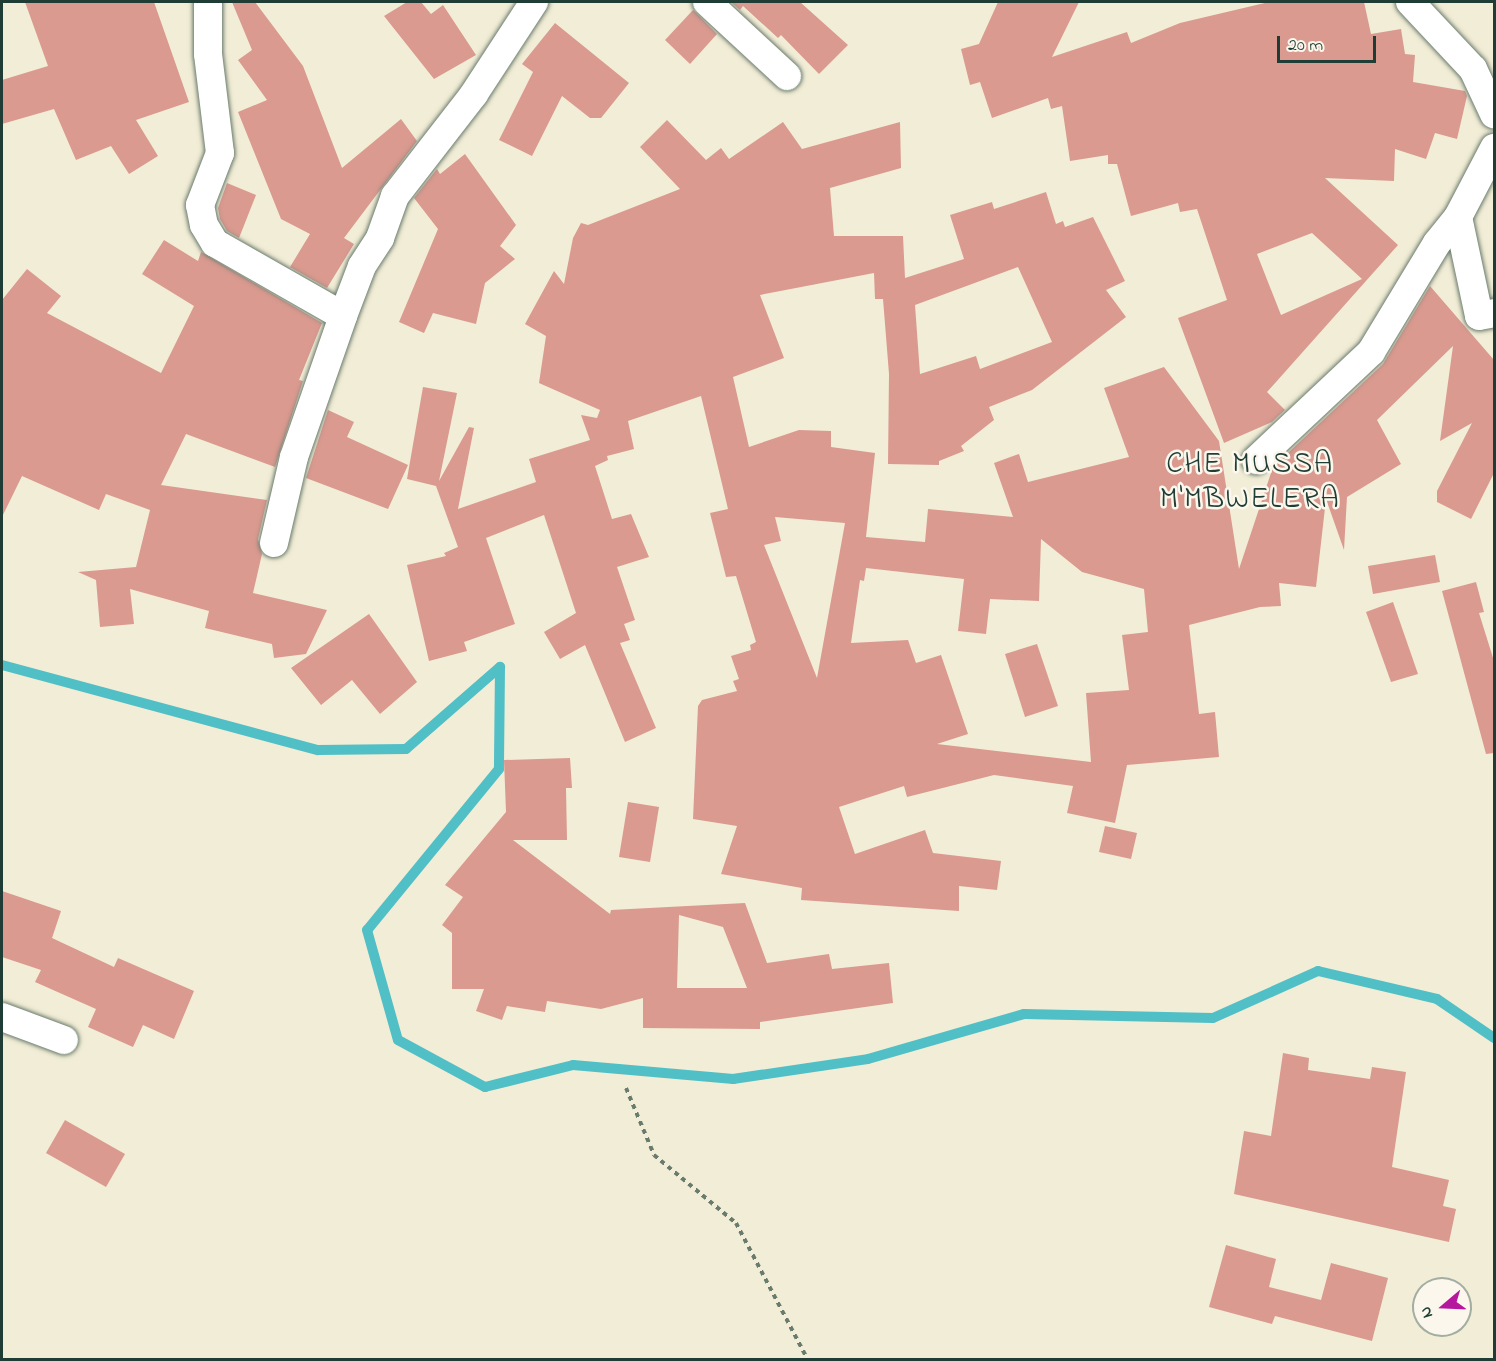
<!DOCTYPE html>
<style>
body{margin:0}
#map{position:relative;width:1496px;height:1361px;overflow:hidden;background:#f2edd6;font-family:"Indie Flower",sans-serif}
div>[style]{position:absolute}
.stream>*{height:10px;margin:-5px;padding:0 5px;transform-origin:5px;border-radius:5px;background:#51bfc6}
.building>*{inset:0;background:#da9a90}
.path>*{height:4px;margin-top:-2px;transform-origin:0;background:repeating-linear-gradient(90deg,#697b6d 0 4.5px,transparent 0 9px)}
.roads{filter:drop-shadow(0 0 2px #697b6d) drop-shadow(0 0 2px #697b6d)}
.minor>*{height:28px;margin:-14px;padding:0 14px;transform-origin:14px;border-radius:14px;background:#fff}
span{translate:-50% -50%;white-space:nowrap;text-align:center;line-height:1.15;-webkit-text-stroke:5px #fbf7ec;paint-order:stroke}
.quarter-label{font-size:30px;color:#1f3d34;letter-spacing:1.5px}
.frame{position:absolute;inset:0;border:3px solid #1f3d34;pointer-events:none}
.north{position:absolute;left:1412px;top:1277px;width:60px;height:60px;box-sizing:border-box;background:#fbf7ec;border:2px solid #a3ada2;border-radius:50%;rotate:251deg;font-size:16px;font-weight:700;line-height:24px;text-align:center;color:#1f3d34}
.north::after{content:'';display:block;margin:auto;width:21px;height:27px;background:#b5179e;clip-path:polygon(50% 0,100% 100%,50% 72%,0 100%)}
.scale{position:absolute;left:1277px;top:36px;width:99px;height:27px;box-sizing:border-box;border:3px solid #1f3d34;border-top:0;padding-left:8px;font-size:18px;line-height:21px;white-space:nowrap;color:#1f3d34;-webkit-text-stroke:4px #fbf7ec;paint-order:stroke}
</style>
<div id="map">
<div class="stream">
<div style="left:2px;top:665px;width:327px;rotate:15.1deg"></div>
<div style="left:318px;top:750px;width:88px;rotate:-0.7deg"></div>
<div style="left:406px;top:749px;width:125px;rotate:-41.1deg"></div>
<div style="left:500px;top:667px;width:102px;rotate:90.6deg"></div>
<div style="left:499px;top:769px;width:208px;rotate:129.3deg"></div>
<div style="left:367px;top:930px;width:114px;rotate:74.3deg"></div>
<div style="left:398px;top:1040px;width:99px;rotate:28.4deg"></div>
<div style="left:485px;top:1087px;width:91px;rotate:-14deg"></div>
<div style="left:573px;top:1065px;width:161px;rotate:5deg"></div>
<div style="left:733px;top:1079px;width:136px;rotate:-8.4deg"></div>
<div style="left:868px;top:1059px;width:162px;rotate:-16.1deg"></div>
<div style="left:1024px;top:1014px;width:189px;rotate:1.2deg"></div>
<div style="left:1213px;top:1018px;width:115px;rotate:-24.1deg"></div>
<div style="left:1318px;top:971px;width:122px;rotate:13.2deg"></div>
<div style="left:1437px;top:999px;width:69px;rotate:34.4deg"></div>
</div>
<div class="building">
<div style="clip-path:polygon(25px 2px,154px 2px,189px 102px,136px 120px,158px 156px,129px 174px,111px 146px,76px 160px,54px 109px,2px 124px,2px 80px,48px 66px)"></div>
<div style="clip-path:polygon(232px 2px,255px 2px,303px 66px,342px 168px,401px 119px,417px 141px,344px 238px,354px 244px,327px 288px,290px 267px,310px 234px,281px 219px,238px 112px,267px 100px,238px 60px,252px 50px)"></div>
<div style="clip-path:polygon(407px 2px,421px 2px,431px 14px,443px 5px,476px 55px,434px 79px,384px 16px)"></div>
<div style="clip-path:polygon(731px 2px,800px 2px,848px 45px,819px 74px,781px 35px,778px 38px,743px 6px,740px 10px)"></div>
<div style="clip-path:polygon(evenodd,998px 2px,1079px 2px,1052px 57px,1127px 32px,1131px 43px,1180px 23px,1269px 2px,1364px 2px,1371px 34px,1401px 29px,1405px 54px,1415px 55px,1413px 82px,1465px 91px,1467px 96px,1457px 139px,1435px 133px,1426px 159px,1395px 149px,1394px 181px,1325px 178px,1398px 245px,1267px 392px,1285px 410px,1272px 422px,1224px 443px,1178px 318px,1227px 300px,1197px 209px,1180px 212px,1178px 203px,1131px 216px,1117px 164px,1108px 164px,1108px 155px,1070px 161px,1062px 106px,1051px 109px,1048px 98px,992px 118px,980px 82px,970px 85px,961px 49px,979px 44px,998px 2px,1312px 233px,1362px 279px,1281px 315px,1257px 254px,1312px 233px)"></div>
<div style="clip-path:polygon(693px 10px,717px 34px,690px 64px,665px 40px)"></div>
<div style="clip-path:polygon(555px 23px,629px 83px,601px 118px,590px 118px,562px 96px,532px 156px,499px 140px,533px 72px,522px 64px)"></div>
<div style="clip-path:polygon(evenodd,667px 120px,706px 160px,721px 148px,729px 159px,783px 122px,802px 149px,900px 122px,901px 168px,830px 188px,834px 236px,903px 236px,905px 278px,964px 259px,950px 215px,992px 202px,994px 209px,1046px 192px,1056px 224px,1063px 221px,1065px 227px,1093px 217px,1125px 281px,1106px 290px,1126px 317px,1032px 390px,989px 407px,994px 420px,961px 446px,964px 451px,939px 461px,939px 465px,888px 464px,889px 374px,883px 299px,875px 299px,874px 273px,760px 295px,784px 358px,733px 377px,749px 447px,799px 430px,831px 431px,831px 447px,875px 453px,866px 537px,925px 542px,928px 509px,1013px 517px,994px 463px,1019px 454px,1028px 482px,1129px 457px,1104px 388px,1164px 367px,1219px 441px,1239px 569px,1273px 467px,1383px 364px,1430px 286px,1494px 360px,1494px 473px,1471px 519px,1437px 502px,1437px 491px,1472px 423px,1440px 441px,1453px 346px,1377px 420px,1401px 464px,1347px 497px,1344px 550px,1326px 499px,1316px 587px,1279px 583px,1281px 606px,1260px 607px,1189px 625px,1199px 714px,1215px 712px,1219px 757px,1127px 765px,1115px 823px,1067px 813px,1073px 786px,994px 775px,907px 797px,904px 786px,839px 807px,855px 854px,925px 830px,933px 853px,1001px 861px,997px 890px,959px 886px,959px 911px,801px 900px,802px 888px,721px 874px,737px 826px,693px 819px,698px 706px,702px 700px,737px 691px,733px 681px,739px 679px,731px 656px,751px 650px,750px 645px,756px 642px,736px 576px,726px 577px,710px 513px,728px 509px,701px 396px,628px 421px,634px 449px,607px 456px,608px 460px,595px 466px,612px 519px,631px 514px,649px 557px,617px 567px,635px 620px,624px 624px,630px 640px,620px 643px,656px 728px,625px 742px,585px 645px,560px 659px,544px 632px,576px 613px,544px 515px,486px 538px,515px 624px,464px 642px,467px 651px,429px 661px,407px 565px,446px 556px,444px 553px,458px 547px,436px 486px,407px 479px,423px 387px,457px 393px,439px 481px,469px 427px,474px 428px,458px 509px,536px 482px,529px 459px,590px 440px,581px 415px,597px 418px,600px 410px,539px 383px,546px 336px,525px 324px,554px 271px,564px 284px,573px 238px,581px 223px,588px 225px,680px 189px,640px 147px,667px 120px,1018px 267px,1052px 342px,980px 369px,976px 356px,920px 374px,915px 305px,1018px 267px,667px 120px,775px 517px,845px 523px,817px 678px,764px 545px,781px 541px,775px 517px,667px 120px,1041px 539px,1082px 572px,1144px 589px,1148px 632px,1122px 635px,1129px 690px,1086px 693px,1091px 762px,937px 744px,968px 734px,941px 655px,916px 663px,908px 640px,851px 643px,860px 580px,864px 581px,866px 568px,964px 579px,958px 631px,986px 634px,990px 599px,1039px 601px,1041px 539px)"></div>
<div style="clip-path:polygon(465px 154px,516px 225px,500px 246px,515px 259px,485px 283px,476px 324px,433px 313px,424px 333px,399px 322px,438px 229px,414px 198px,437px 169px,440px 174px)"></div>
<div style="clip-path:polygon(227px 183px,256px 195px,239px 238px,227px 231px,220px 219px,218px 208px)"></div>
<div style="clip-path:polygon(164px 240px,198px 261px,201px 252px,322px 323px,299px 380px,303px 381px,275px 467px,186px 434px,161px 485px,267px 500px,258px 539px,262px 554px,253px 593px,327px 610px,306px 654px,274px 658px,272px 644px,205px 628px,209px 611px,130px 589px,134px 624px,100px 627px,96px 580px,78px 572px,136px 567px,150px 510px,106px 494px,99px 510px,22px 476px,2px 517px,2px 300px,27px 269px,61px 296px,47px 313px,161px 373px,194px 306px,142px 274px)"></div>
<div style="clip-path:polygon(328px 410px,354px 422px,347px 437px,408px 465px,388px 509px,306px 478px)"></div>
<div style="clip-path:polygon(1435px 555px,1440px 582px,1373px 594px,1368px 566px)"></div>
<div style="clip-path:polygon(1476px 582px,1484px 612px,1479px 613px,1494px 661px,1494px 753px,1486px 754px,1442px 591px)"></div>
<div style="clip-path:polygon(1393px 602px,1418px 674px,1391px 682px,1366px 612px)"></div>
<div style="clip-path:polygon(369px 614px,417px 682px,380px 714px,352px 680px,321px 705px,291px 668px)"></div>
<div style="clip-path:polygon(1037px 644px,1058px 706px,1025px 717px,1005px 654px)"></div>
<div style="clip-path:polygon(evenodd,570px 758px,572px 788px,566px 788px,567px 840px,513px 840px,610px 914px,611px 910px,745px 903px,767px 963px,829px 954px,832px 969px,889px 963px,893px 1003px,760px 1022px,760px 1029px,643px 1028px,643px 998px,601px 1009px,547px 1001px,545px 1012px,507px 1006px,502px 1020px,476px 1011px,484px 989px,452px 989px,452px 933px,442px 925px,463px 897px,445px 885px,506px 812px,504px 760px,570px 758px,679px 915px,723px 927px,747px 988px,677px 988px,679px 915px)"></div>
<div style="clip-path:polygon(628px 802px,659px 807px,650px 862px,619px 857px)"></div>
<div style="clip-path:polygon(1105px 826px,1137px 833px,1131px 859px,1099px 852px)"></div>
<div style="clip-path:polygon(2px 891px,61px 911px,52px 938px,114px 967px,118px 958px,194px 991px,174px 1039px,143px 1025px,133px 1047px,88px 1027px,96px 1009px,35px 982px,41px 970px,2px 957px)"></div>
<div style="clip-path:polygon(1283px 1053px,1309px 1058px,1308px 1070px,1370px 1079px,1372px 1067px,1406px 1072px,1392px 1167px,1449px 1180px,1443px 1206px,1456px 1209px,1449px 1242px,1234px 1194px,1244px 1131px,1271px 1136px)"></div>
<div style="clip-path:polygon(65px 1120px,125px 1154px,106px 1187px,46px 1153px)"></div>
<div style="clip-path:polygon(1226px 1245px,1276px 1259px,1269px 1287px,1321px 1300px,1331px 1263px,1388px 1278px,1372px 1341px,1275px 1316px,1272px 1324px,1209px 1307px)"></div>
</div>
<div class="path">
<div style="left:626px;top:1088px;width:73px;rotate:67.3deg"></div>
<div style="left:654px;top:1155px;width:107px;rotate:39.7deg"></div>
<div style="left:736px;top:1223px;width:155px;rotate:62.3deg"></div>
</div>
<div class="roads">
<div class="minor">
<div style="left:208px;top:2px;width:52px;rotate:90deg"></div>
<div style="left:208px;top:54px;width:100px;rotate:83.1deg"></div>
<div style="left:220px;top:153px;width:56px;rotate:111deg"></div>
<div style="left:200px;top:205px;width:20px;rotate:79deg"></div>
<div style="left:204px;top:225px;width:21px;rotate:59deg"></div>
<div style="left:215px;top:243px;width:147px;rotate:29.7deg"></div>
<div style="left:707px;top:2px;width:109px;rotate:42.8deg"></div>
<div style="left:1410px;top:2px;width:92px;rotate:46.8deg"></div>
<div style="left:1473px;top:69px;width:50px;rotate:65deg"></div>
<div style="left:1458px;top:217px;width:101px;rotate:78deg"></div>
<div style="left:1479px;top:316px;width:15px;rotate:-11deg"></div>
<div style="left:1256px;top:460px;width:158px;rotate:-43.2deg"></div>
<div style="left:1371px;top:352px;width:127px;rotate:-58.8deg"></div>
<div style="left:1437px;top:243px;width:33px;rotate:-51deg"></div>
<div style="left:1458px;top:217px;width:78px;rotate:-62.4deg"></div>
<div style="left:274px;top:543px;width:88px;rotate:-76.9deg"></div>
<div style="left:294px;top:457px;width:149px;rotate:-70.8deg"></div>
<div style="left:343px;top:316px;width:53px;rotate:-69.2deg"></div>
<div style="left:362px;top:266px;width:33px;rotate:-57deg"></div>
<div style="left:380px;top:238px;width:45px;rotate:-70.3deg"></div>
<div style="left:395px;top:196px;width:129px;rotate:-52.2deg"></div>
<div style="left:474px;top:94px;width:110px;rotate:-56.9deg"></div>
<div style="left:2px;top:1017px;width:66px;rotate:20.4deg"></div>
</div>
</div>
<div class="quarter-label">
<span style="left:1250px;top:482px">CHE MUSSA<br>M'MBWELERA</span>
</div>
<div class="frame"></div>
<div class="north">N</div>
<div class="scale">20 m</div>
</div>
